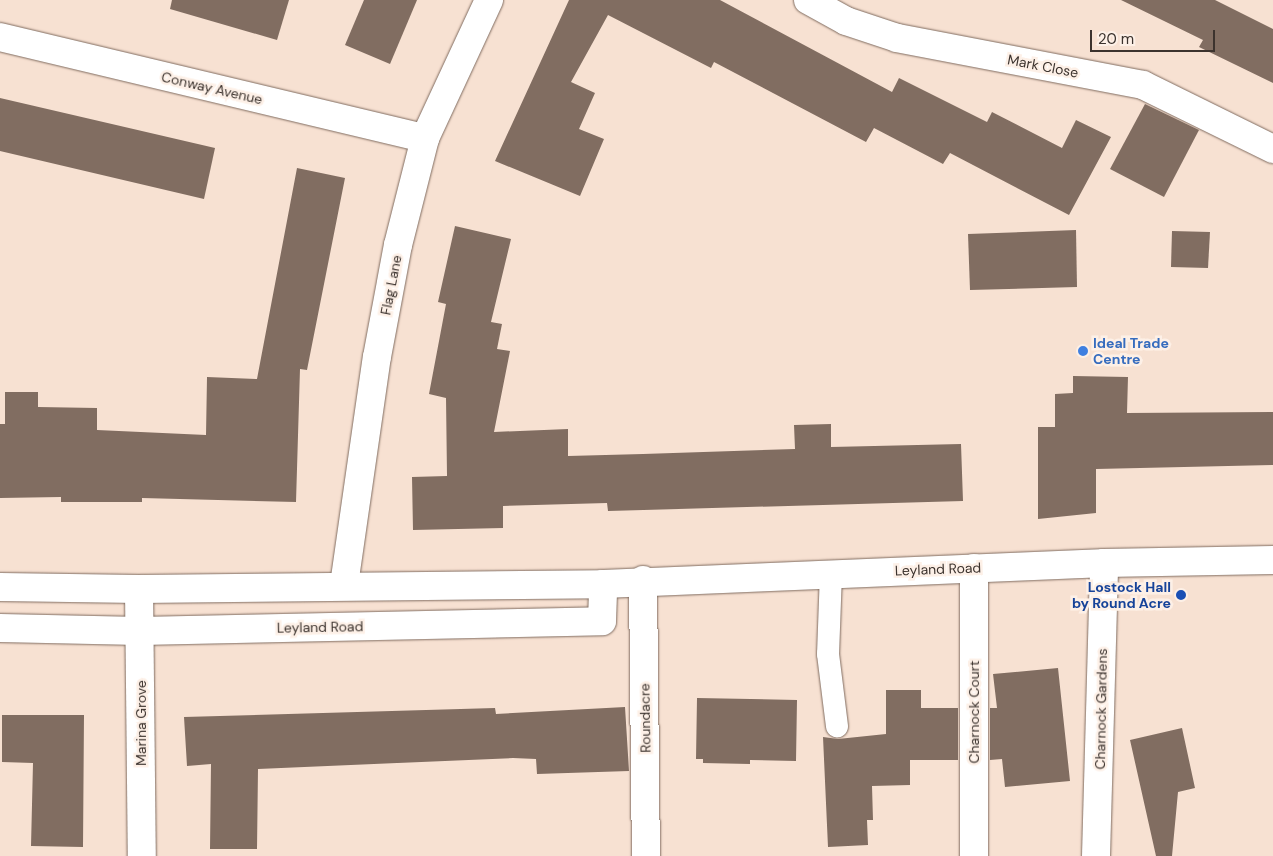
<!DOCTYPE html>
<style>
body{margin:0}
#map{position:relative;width:1273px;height:856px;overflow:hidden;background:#f7e1d2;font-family:"DM Sans",sans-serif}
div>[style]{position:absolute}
.building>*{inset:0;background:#816d61}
.roads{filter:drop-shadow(0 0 1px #806c60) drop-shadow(0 0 1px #806c60)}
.service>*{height:22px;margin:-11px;padding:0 11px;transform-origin:11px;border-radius:11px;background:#fff}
.minor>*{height:28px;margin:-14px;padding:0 14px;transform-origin:14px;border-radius:14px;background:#fff}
.secondary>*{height:28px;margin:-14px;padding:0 14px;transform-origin:14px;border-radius:14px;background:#fff}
.dots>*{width:14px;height:14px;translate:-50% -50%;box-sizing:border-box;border:2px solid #fdf0e7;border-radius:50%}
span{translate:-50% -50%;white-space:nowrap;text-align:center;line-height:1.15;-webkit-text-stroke:5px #fdf0e7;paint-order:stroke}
.street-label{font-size:14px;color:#3c332e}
.shop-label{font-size:14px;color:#366cbe;font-weight:700}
.left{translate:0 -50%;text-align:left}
.transit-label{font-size:14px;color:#164399;font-weight:700}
.right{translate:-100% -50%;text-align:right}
.scale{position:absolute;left:1090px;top:30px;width:125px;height:22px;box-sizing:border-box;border:2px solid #3c332e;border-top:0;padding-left:6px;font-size:15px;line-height:18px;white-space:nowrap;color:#3c332e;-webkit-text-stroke:4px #fdf0e7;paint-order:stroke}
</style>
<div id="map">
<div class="building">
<div style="clip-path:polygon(172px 0,289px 0,277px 40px,170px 9px)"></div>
<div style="clip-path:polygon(364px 0,417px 0,390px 64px,345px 45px)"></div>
<div style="clip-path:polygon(569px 0,720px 0,892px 92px,899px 78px,987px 122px,992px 112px,1062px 148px,1076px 120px,1111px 137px,1069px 215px,950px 153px,943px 164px,874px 128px,866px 142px,714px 62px,711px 68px,608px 15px,571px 82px,595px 93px,579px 129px,604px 139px,580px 196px,495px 161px)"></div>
<div style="clip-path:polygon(1121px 0,1215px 0,1273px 29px,1273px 83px,1199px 47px,1203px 40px)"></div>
<div style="clip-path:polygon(0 98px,215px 148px,204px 199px,0 151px)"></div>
<div style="clip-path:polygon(1145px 104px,1199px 130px,1164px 197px,1110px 169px)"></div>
<div style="clip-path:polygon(297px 168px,345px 178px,307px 370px,300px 369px,296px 502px,142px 498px,142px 502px,61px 502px,61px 497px,0 498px,0 424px,5px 424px,5px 392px,38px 392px,38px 407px,97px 408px,97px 430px,206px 435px,207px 377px,257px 379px)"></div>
<div style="clip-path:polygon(455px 226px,511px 239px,491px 322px,502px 324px,497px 349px,510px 351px,494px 432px,568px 429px,568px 456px,643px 454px,795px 449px,794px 425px,831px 424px,831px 447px,961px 444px,963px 501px,608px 511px,607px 503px,503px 506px,503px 528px,413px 530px,412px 477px,447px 476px,446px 398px,429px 394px,446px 304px,438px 302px)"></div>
<div style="clip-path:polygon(1076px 230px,1077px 287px,970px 290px,968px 234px)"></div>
<div style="clip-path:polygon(1172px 231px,1210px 232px,1208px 268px,1171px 267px)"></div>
<div style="clip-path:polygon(1073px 376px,1128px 377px,1127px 413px,1273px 412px,1273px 465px,1096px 469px,1096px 513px,1038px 519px,1038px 427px,1055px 427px,1055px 394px,1073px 393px)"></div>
<div style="clip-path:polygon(1058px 668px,1070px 781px,1005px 787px,1002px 759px,990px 760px,990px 708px,997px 708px,993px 674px)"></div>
<div style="clip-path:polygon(886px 690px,921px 690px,921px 708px,958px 708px,958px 760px,910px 760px,910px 785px,872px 786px,873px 820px,867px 820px,868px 845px,828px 847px,823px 737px,838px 739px,886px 734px)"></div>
<div style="clip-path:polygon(697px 698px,797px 700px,796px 761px,750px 760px,750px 764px,703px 763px,703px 759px,696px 759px)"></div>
<div style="clip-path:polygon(625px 707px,629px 771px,537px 774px,536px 759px,513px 758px,258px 769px,257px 849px,210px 849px,211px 764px,187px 766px,184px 717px,495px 708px,496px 714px)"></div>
<div style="clip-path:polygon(2px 715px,84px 715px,83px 847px,31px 846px,33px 763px,2px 762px)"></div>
<div style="clip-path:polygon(1182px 728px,1195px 788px,1178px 792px,1172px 856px,1156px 856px,1130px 740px)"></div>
</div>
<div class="roads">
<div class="service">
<div style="left:831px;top:573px;width:81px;rotate:92.1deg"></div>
<div style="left:828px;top:654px;width:73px;rotate:82.9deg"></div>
</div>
<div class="minor">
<div style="left:808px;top:0;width:43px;rotate:28.9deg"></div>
<div style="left:846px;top:21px;width:54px;rotate:18.4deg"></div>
<div style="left:897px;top:38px;width:250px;rotate:10.8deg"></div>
<div style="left:1143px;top:85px;width:145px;rotate:26.2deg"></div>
<div style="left:0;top:37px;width:437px;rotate:13.4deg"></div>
<div style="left:643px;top:580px;width:276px;rotate:89.4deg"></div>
<div style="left:344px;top:585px;width:230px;rotate:-81.8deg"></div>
<div style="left:377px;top:357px;width:114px;rotate:-79.4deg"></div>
<div style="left:398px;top:245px;width:110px;rotate:-75.8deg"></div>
<div style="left:425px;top:138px;width:152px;rotate:-65.1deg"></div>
<div style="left:139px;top:589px;width:267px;rotate:89.4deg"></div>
<div style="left:0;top:628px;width:140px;rotate:1.2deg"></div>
<div style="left:140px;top:631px;width:462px;rotate:-1.2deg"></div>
<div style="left:602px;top:621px;width:37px;rotate:-88deg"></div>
<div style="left:974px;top:856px;width:288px;rotate:-90deg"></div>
<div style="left:1096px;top:856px;width:293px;rotate:-88.4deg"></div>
</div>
<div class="secondary">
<div style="left:0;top:587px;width:139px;rotate:0.8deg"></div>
<div style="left:139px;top:589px;width:464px;rotate:-0.6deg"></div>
<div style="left:603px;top:584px;width:501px;rotate:-2.4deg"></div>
<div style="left:1104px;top:563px;width:169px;rotate:-1deg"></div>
</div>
</div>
<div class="dots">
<div style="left:1083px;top:351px;background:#3f7fe0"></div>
<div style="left:1181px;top:595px;background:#1a4fb4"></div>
</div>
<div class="street-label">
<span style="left:1043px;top:66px;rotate:11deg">Mark Close</span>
<span style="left:212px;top:88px;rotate:13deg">Conway Avenue</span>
<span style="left:391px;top:285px;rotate:-79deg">Flag Lane</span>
<span style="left:938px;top:569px;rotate:-2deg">Leyland Road</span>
<span style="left:320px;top:627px;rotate:-1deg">Leyland Road</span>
<span style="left:1101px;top:709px;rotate:-89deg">Charnock Gardens</span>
<span style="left:974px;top:712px;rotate:-90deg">Charnock Court</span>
<span style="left:645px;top:718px;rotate:-91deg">Roundacre</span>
<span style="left:141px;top:723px;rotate:-90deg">Marina Grove</span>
</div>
<div class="shop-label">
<span class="left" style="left:1093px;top:351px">Ideal Trade<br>Centre</span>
</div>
<div class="transit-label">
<span class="right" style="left:1171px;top:595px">Lostock Hall<br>by Round Acre</span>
</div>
<div class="scale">20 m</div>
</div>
